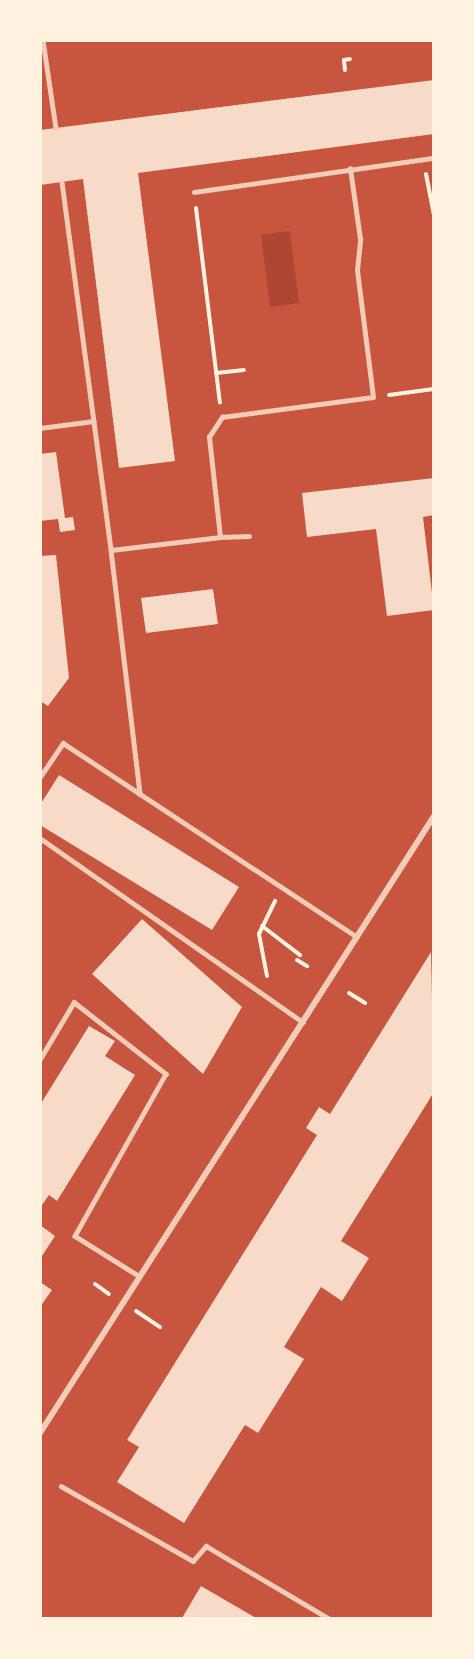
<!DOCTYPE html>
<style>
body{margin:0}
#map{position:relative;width:474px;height:1659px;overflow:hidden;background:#c8553d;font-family:Inter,sans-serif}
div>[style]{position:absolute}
.green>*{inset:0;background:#ae4732}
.building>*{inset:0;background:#f7dbc8}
.path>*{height:4px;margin:-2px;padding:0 2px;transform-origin:2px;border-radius:2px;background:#fff3e0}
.service>*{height:4.5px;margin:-2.25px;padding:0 2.25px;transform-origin:2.25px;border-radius:2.25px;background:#f1ccb7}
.minor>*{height:6px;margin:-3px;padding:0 3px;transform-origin:3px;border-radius:3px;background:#f1ccb7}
span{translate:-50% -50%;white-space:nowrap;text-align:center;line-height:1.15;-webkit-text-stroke:6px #fff3e0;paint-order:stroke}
.frame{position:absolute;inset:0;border:42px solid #fff3e0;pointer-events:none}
</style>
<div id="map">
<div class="green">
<div style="clip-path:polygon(290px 231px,299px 303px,270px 307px,261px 235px)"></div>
</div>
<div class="building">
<div style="clip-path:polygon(434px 80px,434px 134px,138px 173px,175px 461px,119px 468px,83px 179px,40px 185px,40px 130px)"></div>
<div style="clip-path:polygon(56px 452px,65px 518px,73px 517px,75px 530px,60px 532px,58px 519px,40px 521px,40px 454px)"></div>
<div style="clip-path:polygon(434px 478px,434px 515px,423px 517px,434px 610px,387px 616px,376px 529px,307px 537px,302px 493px)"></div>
<div style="clip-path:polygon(56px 555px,69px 678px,48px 706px,40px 701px,40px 556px)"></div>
<div style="clip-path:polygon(213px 589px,218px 624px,146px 633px,141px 598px)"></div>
<div style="clip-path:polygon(59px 775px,239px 887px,212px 930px,40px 825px,40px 805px)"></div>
<div style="clip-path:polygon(142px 919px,242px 1007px,203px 1074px,92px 974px)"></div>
<div style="clip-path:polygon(431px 952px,434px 1092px,341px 1241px,369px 1258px,342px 1301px,321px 1287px,284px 1347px,304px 1359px,258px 1433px,245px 1425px,184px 1523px,117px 1482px,139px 1447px,127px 1440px,317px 1135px,306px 1128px,319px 1107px,330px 1114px)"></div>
<div style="clip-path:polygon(89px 1026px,115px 1041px,105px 1056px,135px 1075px,57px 1201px,49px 1195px,40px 1208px,40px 1105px)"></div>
<div style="clip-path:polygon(40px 1225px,55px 1236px,40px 1259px)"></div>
<div style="clip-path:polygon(40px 1282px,52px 1290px,40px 1307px)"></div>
<div style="clip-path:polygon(201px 1586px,256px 1618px,182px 1618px)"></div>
</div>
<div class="path">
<div style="left:345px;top:70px;width:10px;rotate:-96deg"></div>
<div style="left:344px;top:60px;width:6px;rotate:-9deg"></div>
<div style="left:426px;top:174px;width:42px;rotate:79deg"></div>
<div style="left:196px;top:208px;width:196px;rotate:83deg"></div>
<div style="left:216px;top:373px;width:28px;rotate:-6deg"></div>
<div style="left:389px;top:395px;width:45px;rotate:-7.6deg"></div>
<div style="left:262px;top:926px;width:48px;rotate:37.3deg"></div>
<div style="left:297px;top:960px;width:12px;rotate:31deg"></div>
<div style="left:267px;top:976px;width:43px;rotate:-100.8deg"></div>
<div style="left:259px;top:934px;width:37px;rotate:-64deg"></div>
<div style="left:349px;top:993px;width:19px;rotate:32deg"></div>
<div style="left:95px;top:1284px;width:17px;rotate:36deg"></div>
<div style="left:136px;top:1311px;width:29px;rotate:34deg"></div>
</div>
<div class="service">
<div style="left:43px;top:40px;width:89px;rotate:81.6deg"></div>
<div style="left:62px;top:182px;width:371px;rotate:82.4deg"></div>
<div style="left:111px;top:550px;width:110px;rotate:-6.8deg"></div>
<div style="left:220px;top:537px;width:101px;rotate:-96.3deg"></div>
<div style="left:209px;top:437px;width:24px;rotate:-57deg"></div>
<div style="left:222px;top:417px;width:152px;rotate:-7.5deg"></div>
<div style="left:373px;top:397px;width:128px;rotate:-97.2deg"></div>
<div style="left:357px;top:270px;width:31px;rotate:-84deg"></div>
<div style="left:360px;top:239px;width:71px;rotate:-98.1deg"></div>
<div style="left:194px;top:192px;width:242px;rotate:-8.1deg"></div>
<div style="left:40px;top:428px;width:54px;rotate:-7.4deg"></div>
<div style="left:220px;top:537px;width:29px;rotate:-2deg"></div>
<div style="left:111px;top:550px;width:246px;rotate:83.2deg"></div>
<div style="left:40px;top:777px;width:41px;rotate:-55.9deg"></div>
<div style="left:63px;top:743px;width:352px;rotate:33.4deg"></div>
<div style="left:40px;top:838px;width:321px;rotate:35deg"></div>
<div style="left:40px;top:1059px;width:66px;rotate:-59.2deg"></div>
<div style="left:74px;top:1002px;width:117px;rotate:38deg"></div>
<div style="left:166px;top:1074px;width:186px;rotate:119.3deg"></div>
<div style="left:75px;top:1236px;width:75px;rotate:32deg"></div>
<div style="left:61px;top:1486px;width:152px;rotate:29.6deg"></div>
<div style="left:193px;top:1561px;width:20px;rotate:-49deg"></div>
<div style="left:206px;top:1546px;width:142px;rotate:30.5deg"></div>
</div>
<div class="minor">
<div style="left:40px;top:1433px;width:732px;rotate:-57.44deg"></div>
</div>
<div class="frame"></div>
</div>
